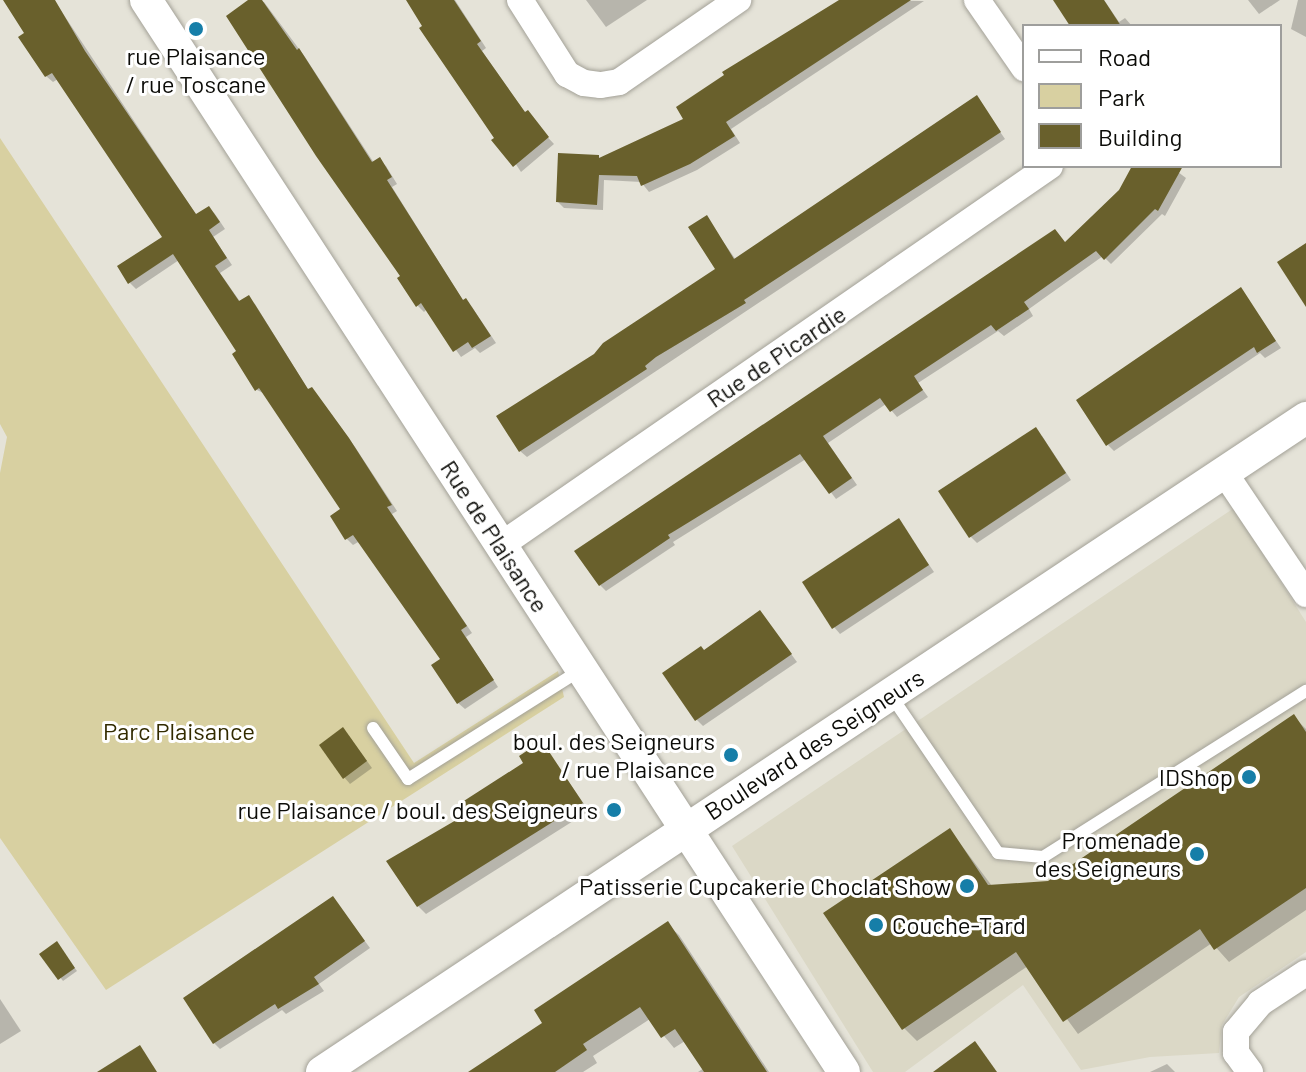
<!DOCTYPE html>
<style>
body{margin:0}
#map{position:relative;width:1306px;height:1072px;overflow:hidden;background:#e5e3d8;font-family:Barlow,sans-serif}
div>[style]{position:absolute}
.built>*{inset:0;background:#dbd8c6}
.green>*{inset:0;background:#d8d0a1}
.shadow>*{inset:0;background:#0003}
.building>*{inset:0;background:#69602c}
.roads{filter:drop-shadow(0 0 2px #a3a197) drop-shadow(0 0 2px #a3a197)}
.service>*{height:12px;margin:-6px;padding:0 6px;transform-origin:6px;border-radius:6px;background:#fff}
.minor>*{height:26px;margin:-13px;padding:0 13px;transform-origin:13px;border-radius:13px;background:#fff}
.tertiary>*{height:32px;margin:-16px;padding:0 16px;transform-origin:16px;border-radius:16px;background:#fff}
.dots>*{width:22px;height:22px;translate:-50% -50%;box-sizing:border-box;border:4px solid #fff;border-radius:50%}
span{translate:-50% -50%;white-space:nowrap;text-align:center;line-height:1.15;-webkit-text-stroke:6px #fff;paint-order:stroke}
.poi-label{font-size:24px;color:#0c0c08}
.right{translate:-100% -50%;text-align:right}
.left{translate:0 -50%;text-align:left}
.street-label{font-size:24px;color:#0c0c08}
.park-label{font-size:24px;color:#322b00}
.legend{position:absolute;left:1022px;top:24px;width:260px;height:144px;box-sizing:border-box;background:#fff;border:2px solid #9e9e9c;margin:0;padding:10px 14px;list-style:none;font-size:24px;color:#0c0c08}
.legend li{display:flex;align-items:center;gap:16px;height:40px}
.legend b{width:40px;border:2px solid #9e9e9c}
</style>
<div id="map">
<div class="built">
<div style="clip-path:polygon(1234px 508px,1306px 622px,1306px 952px,1239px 997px,1222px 1025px,1219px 1053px,1150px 1057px,1081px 1070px,1023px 985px,905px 1072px,873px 1072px,732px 846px)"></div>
</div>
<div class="green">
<div style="clip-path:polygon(0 138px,414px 763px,558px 671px,564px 697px,106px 990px,0 838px,0 473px,7px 437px,0 424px)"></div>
</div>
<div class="shadow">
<div style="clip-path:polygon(5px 0,54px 0,197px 216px,209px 208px,215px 214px,225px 229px,213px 237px,232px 265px,220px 273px,241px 303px,248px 298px,255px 304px,309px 391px,318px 396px,355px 447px,397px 511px,392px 514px,472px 633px,466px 637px,498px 687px,465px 709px,458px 703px,443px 660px,360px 541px,353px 545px,347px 539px,343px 510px,265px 394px,257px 390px,234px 354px,239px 351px,179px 260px,136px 289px,130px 283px,164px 237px,58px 79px,53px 82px,46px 76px,21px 37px,27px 34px)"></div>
<div style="clip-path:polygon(251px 0,264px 2px,305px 57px,374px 163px,379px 160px,386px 166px,397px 184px,392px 187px,464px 302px,472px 307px,496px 343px,480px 353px,475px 348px,461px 357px,427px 309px,424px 312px,417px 305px)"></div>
<div style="clip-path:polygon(408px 0,455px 0,486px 48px,482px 51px,526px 114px,554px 144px,521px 172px)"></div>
<div style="clip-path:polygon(586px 0,647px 0,606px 27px)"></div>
<div style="clip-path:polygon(842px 0,924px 1px,731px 129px,740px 143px,697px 170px,649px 192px,641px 182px,604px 180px,603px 210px,564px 208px,558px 202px,599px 157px,601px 160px,686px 120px)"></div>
<div style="clip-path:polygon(1056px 0,1104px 0,1119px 22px,1125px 18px,1132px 26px,1074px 26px)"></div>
<div style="clip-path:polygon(1248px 0,1280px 0,1259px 14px)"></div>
<div style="clip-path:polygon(1298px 0,1306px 0,1306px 37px,1291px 29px)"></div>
<div style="clip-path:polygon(977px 98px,1005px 139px,527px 457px,520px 451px,595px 355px,718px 270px,706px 217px,736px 260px)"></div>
<div style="clip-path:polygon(1134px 166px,1170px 166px,1186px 178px,1165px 216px,1162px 214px,1111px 264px,1103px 256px,1029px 309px,1033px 316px,1004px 336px,998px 331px,918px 383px,928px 397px,897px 417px,886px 404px,828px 443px,857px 485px,836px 499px,806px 459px,673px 542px,675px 545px,606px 591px,600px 585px,1066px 244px,1120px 191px)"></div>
<div style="clip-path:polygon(1240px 289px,1281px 348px,1265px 358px,1260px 353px,1114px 451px,1108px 445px)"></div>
<div style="clip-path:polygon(1042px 436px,1071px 480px,977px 543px,970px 536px)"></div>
<div style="clip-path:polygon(899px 521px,934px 572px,840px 634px,834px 627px)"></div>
<div style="clip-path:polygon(760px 612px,797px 662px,703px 726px,696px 719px,704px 652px)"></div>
<div style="clip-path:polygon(1294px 717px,1306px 729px,1306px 910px,1229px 962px,1212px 943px,1078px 1034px,1028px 966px,917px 1041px,904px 1028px,950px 830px,992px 886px,1049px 883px)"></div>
<div style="clip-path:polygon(349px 736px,372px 768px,350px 784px,344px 777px)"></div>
<div style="clip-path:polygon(542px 744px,589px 811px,426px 914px,418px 906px,466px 817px,526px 764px)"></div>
<div style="clip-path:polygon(333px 898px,370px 948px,319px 984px,324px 991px,286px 1014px,282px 1010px,220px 1049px,214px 1043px)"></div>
<div style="clip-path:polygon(667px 924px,679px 935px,769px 1072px,698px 1072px,704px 1068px,685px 1041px,674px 1048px,650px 1019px,593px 1056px,597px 1063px,583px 1072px,472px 1072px,545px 1023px)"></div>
<div style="clip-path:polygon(59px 947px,77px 971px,63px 981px,42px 954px)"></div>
<div style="clip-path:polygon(0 999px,21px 1031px,0 1044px)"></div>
<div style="clip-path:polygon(1167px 1064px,1175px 1072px,1150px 1072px)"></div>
</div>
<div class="building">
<div style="clip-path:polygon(3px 0,55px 0,85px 51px,196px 214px,209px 206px,220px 222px,209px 230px,227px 258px,215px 266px,239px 301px,249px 295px,308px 389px,312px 387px,349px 438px,392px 505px,387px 507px,467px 626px,461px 630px,494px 680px,457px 704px,431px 665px,440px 659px,353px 535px,345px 540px,330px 516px,340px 509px,259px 388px,255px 391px,232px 354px,236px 351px,173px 254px,128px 284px,117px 266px,162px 237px,52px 73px,45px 77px,18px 37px,24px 33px)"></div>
<div style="clip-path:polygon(248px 0,262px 0,297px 50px,299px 48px,372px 162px,380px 157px,392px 177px,387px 180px,463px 300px,466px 298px,491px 336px,472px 348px,468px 342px,453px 352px,421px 303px,416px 307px,397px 278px,400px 276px,316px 156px,226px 16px)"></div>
<div style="clip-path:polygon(406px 0,454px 0,481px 41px,477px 44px,525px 112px,528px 110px,549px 137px,513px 167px,491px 140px,494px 138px,419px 28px,422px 26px)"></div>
<div style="clip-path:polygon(839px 0,911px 0,726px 122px,735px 136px,690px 164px,641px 186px,637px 176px,599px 175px,597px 205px,556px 202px,558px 153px,599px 155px,599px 158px,683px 119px,676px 107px,724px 75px,722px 72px)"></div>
<div style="clip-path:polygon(1053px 0,1104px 0,1121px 26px,1070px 26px)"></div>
<div style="clip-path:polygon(977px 95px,1001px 132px,744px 300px,746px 303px,656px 357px,645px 366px,647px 369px,519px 452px,496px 416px,594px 354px,603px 343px,715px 269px,688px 227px,707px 215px,734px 259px)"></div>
<div style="clip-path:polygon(1132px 166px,1183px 166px,1158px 211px,1155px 209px,1104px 260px,1096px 251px,1024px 302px,1029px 309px,996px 331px,991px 325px,914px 376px,923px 390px,890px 412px,880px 398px,823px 436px,852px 478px,829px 494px,800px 454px,668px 535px,670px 538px,599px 586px,574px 551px,1055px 229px,1065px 242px,1119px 190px)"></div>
<div style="clip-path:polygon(1306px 243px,1306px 307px,1277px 262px)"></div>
<div style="clip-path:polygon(1241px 287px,1276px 341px,1257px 353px,1254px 347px,1106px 446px,1076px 400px)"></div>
<div style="clip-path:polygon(1036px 427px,1066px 473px,969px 538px,938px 491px)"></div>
<div style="clip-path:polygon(899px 518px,929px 565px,832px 629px,802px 582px)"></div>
<div style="clip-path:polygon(760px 610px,792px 654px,695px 721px,662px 673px,701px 646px,704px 650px)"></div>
<div style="clip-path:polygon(1294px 714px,1306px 732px,1306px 888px,1214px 950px,1200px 929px,1063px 1022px,1016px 952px,902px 1030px,823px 913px,950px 828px,988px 885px,1048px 881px)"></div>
<div style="clip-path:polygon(343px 727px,367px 761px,343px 779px,319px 745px)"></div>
<div style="clip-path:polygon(542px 741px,583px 803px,417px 907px,386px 861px,463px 816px,456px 806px,523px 763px,519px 756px)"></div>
<div style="clip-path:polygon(333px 896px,365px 941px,314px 977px,319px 984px,278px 1009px,275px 1004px,213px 1044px,183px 998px)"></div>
<div style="clip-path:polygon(668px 921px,767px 1072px,704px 1072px,675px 1029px,661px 1038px,640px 1007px,583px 1044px,587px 1050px,555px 1072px,468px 1072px,542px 1023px,534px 1010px)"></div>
<div style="clip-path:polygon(57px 941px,75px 968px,58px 980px,39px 954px)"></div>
<div style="clip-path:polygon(975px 1041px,997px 1072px,933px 1072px)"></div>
<div style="clip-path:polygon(140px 1045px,157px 1072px,97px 1072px)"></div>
</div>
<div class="roads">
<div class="service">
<div style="left:890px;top:694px;width:192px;rotate:55.8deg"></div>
<div style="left:998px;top:853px;width:45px;rotate:5.1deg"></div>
<div style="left:1043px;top:857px;width:311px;rotate:-32.3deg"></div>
<div style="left:373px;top:728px;width:62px;rotate:55.5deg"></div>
<div style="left:408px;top:779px;width:202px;rotate:-32.3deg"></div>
</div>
<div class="minor">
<div style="left:520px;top:0;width:88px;rotate:57.6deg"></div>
<div style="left:567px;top:74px;width:19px;rotate:28deg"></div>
<div style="left:584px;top:83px;width:17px;rotate:7deg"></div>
<div style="left:601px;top:85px;width:18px;rotate:-9deg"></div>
<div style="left:619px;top:82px;width:145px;rotate:-34.6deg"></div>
<div style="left:977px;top:0;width:83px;rotate:55.3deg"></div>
<div style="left:1224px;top:472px;width:147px;rotate:56.1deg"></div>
<div style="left:501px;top:545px;width:667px;rotate:-34.62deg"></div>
<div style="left:1250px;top:1072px;width:24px;rotate:-126deg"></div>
<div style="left:1236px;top:1053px;width:21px;rotate:-90deg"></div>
<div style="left:1236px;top:1032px;width:38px;rotate:-50deg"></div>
<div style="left:1260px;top:1003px;width:55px;rotate:-33.1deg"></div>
</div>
<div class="tertiary">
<div style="left:146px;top:0;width:1279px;rotate:56.93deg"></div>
<div style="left:322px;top:1072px;width:1182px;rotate:-33.61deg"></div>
</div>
</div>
<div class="dots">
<div style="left:196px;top:29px;background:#167ea8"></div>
<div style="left:731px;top:755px;background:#167ea8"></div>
<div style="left:1249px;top:777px;background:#167ea8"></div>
<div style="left:614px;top:810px;background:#167ea8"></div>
<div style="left:1197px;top:854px;background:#167ea8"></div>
<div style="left:967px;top:886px;background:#167ea8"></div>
<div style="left:876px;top:925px;background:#167ea8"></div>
</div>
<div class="poi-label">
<span style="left:196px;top:70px">rue Plaisance<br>/ rue Toscane</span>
<span class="right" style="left:715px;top:755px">boul. des Seigneurs<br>/ rue Plaisance</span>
<span class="right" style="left:1233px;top:777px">IDShop</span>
<span class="right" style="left:598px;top:810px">rue Plaisance / boul. des Seigneurs</span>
<span class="right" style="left:1181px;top:854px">Promenade<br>des Seigneurs</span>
<span class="right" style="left:951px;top:886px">Patisserie Cupcakerie Choclat Show</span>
<span class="left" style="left:892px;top:925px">Couche-Tard</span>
</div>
<div class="street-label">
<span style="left:776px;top:356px;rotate:-34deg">Rue de Picardie</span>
<span style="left:495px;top:536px;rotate:57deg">Rue de Plaisance</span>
<span style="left:814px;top:744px;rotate:-33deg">Boulevard des Seigneurs</span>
</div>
<div class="park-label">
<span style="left:179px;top:731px">Parc Plaisance</span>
</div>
<ul class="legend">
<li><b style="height:10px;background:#fff"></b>Road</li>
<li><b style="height:22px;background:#d8d0a1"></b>Park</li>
<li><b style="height:22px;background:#69602c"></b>Building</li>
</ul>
</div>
